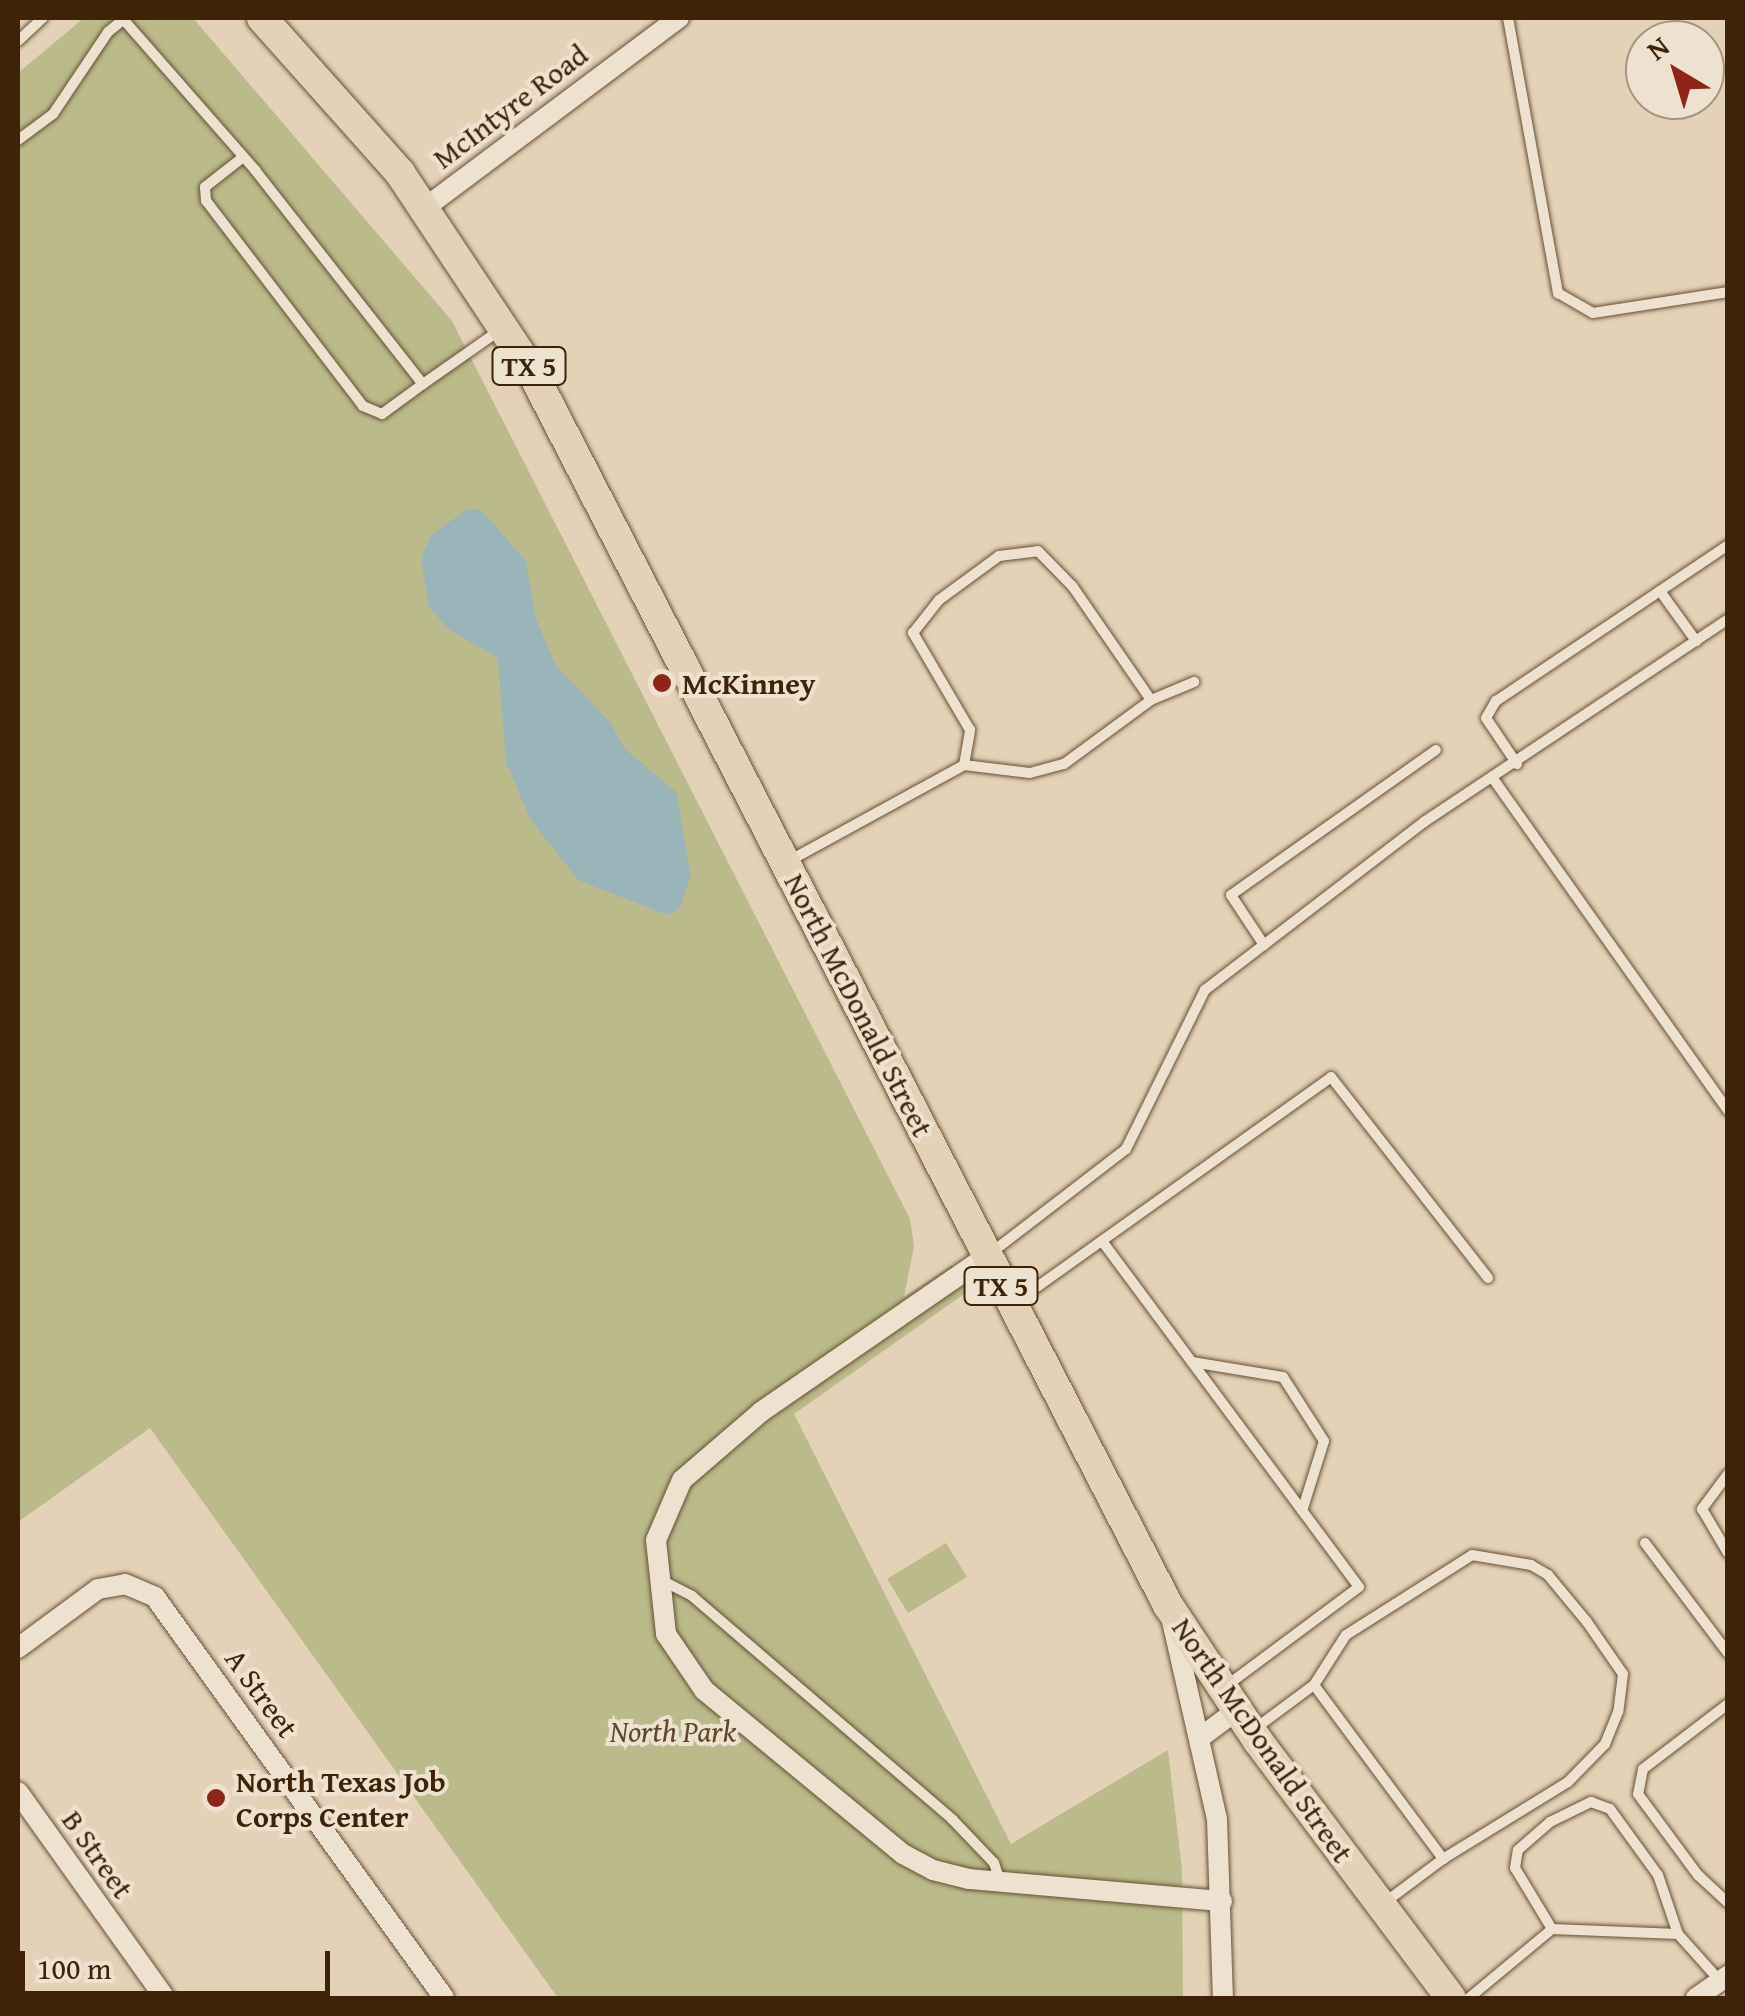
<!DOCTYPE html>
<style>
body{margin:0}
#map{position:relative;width:1745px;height:2016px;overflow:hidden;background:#e3d2b7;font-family:"Gentium Book Plus",serif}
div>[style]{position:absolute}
.green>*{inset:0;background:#baba8a}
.water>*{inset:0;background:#9ab5b9}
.roads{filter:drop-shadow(0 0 2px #684f32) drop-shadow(0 0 2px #684f32)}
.service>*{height:10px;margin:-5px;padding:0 5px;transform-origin:5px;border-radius:5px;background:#ede2d0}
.minor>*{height:20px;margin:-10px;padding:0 10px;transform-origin:10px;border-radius:10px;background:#ede2d0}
.primary>*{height:30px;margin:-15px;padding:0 15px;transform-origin:15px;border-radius:15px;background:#e3d2b7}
.dots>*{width:28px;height:28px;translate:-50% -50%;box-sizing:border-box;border:5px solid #ede2d0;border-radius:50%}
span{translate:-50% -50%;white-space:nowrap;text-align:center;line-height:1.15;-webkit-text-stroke:8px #ede2d0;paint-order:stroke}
.shield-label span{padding:2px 8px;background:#ede2d0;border:2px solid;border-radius:8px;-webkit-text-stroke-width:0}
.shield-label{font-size:28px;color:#3f2306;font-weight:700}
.street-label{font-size:30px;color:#3f2306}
.poi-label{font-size:30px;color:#3f2306;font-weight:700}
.left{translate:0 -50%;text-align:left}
.park-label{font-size:30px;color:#5e4927;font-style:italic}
.frame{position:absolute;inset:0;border:20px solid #3f2306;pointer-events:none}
.north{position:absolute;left:1625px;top:20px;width:100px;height:100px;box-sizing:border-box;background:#ede2d0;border:2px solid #a7967f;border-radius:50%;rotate:322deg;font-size:28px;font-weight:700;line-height:40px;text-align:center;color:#3f2306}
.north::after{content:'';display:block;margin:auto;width:35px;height:45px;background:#8f2418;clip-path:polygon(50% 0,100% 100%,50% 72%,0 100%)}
.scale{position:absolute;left:20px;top:1951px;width:310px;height:45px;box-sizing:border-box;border:5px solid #3f2306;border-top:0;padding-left:12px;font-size:30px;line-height:35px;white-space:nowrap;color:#3f2306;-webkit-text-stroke:8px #ede2d0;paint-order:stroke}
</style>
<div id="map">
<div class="green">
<div style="clip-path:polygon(84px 18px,193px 18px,452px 321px,910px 1219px,914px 1246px,904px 1297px,952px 1265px,967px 1292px,794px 1414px,1011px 1844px,1168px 1750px,1182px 1870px,1183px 1998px,558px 1998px,150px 1428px,18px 1522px,18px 73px)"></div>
<div style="clip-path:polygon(946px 1543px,967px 1577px,908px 1613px,887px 1579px)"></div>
</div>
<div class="water">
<div style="clip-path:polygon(468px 509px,481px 510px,526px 561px,536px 619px,556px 666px,610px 722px,625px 749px,676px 792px,691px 875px,679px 909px,667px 915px,578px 880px,530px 819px,506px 762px,498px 658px,447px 628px,429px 607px,421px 558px,432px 534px)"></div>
</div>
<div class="roads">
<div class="service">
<div style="left:1508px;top:18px;width:280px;rotate:79.7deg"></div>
<div style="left:1558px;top:293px;width:40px;rotate:29.7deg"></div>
<div style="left:1593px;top:313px;width:137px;rotate:-8.8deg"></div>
<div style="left:123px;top:19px;width:201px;rotate:48.8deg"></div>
<div style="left:255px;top:170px;width:272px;rotate:51.9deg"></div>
<div style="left:423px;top:384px;width:51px;rotate:143.8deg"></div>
<div style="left:382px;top:414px;width:21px;rotate:-157deg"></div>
<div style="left:363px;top:406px;width:258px;rotate:-127.4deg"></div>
<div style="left:206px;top:201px;width:14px;rotate:-94deg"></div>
<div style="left:205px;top:187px;width:47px;rotate:-38.1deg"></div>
<div style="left:18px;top:41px;width:34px;rotate:-43deg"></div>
<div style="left:18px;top:140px;width:44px;rotate:-36.6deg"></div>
<div style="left:53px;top:114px;width:99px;rotate:-56.1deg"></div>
<div style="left:108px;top:32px;width:22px;rotate:-39deg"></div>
<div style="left:423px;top:384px;width:94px;rotate:-35deg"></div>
<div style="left:1660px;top:591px;width:62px;rotate:54.2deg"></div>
<div style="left:1517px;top:764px;width:55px;rotate:-124deg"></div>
<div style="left:1486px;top:718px;width:20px;rotate:-60deg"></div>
<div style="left:1496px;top:701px;width:280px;rotate:-33.9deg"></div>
<div style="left:964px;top:765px;width:36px;rotate:-80deg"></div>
<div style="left:970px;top:730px;width:113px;rotate:-120.4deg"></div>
<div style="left:913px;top:633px;width:42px;rotate:-51.8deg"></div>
<div style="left:939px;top:600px;width:74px;rotate:-36.3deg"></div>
<div style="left:999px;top:556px;width:39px;rotate:-7deg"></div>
<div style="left:1038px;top:551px;width:50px;rotate:45.8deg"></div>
<div style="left:1073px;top:587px;width:137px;rotate:55.4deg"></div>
<div style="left:1494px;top:780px;width:405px;rotate:54.7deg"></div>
<div style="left:787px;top:862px;width:202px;rotate:-28.7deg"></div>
<div style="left:964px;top:765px;width:66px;rotate:6.9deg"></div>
<div style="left:1030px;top:773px;width:35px;rotate:-15deg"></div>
<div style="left:1064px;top:764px;width:108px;rotate:-36.3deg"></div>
<div style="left:1151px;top:700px;width:47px;rotate:-22.7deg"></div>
<div style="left:1264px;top:945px;width:60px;rotate:-123.4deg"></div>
<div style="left:1231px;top:895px;width:251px;rotate:-35.3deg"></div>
<div style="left:1102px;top:1241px;width:431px;rotate:53.4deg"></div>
<div style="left:1359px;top:1587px;width:167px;rotate:143.3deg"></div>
<div style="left:991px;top:1253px;width:170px;rotate:-37.6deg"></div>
<div style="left:1126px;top:1149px;width:178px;rotate:-63.6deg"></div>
<div style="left:1205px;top:990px;width:276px;rotate:-37.5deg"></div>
<div style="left:1424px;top:822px;width:366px;rotate:-33.7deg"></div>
<div style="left:1016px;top:1302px;width:387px;rotate:-35.5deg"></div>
<div style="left:1331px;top:1077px;width:255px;rotate:52deg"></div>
<div style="left:1192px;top:1362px;width:92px;rotate:9.4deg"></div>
<div style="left:1283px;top:1377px;width:76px;rotate:57.4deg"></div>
<div style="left:1324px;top:1441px;width:73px;rotate:107.4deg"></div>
<div style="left:1728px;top:1474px;width:44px;rotate:126.6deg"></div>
<div style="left:1702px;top:1509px;width:51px;rotate:59.4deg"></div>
<div style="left:1645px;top:1543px;width:138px;rotate:53deg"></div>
<div style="left:661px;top:1580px;width:35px;rotate:27deg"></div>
<div style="left:692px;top:1596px;width:343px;rotate:40.6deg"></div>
<div style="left:952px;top:1819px;width:61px;rotate:46.3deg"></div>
<div style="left:994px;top:1863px;width:19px;rotate:72deg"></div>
<div style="left:1314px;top:1685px;width:59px;rotate:-57.4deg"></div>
<div style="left:1346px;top:1635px;width:149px;rotate:-32.4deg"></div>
<div style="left:1472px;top:1555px;width:60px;rotate:9.6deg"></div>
<div style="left:1531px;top:1565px;width:20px;rotate:30deg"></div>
<div style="left:1548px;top:1575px;width:61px;rotate:50.3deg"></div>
<div style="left:1587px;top:1622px;width:63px;rotate:55.3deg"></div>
<div style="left:1623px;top:1674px;width:38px;rotate:97deg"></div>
<div style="left:1618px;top:1712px;width:35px;rotate:112deg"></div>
<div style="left:1605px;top:1744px;width:53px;rotate:134.2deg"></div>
<div style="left:1568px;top:1782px;width:147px;rotate:148.4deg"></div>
<div style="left:1728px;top:1704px;width:107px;rotate:142.6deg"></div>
<div style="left:1643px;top:1769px;width:25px;rotate:101deg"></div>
<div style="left:1638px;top:1794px;width:101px;rotate:53.5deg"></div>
<div style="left:1698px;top:1875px;width:41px;rotate:43deg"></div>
<div style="left:1256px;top:1728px;width:72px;rotate:-36.6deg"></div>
<div style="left:1314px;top:1685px;width:217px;rotate:53.4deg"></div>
<div style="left:1443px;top:1859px;width:74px;rotate:143.3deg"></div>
<div style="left:1552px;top:1929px;width:126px;rotate:2.3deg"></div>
<div style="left:1469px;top:1998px;width:108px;rotate:-39.7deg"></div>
<div style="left:1552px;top:1929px;width:71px;rotate:-121.2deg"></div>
<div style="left:1515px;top:1868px;width:18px;rotate:-81deg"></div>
<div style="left:1518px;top:1850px;width:43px;rotate:-41.2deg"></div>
<div style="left:1550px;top:1822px;width:46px;rotate:-26deg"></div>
<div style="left:1591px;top:1802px;width:20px;rotate:20deg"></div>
<div style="left:1610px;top:1809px;width:82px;rotate:54deg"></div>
<div style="left:1658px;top:1875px;width:62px;rotate:71.3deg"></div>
<div style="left:1678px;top:1934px;width:63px;rotate:48.2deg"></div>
</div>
<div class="minor">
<div style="left:426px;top:207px;width:316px;rotate:-36.8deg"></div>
<div style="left:987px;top:1256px;width:275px;rotate:145.4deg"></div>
<div style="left:761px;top:1412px;width:104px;rotate:139.3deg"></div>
<div style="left:682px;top:1480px;width:65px;rotate:113.4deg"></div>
<div style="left:656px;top:1540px;width:95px;rotate:83.9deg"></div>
<div style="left:666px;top:1634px;width:68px;rotate:55.8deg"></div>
<div style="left:704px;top:1690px;width:258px;rotate:39.5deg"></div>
<div style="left:903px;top:1854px;width:34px;rotate:28deg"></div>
<div style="left:933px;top:1870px;width:37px;rotate:14deg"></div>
<div style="left:969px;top:1879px;width:254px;rotate:5deg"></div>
<div style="left:1172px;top:1621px;width:203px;rotate:77.2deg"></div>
<div style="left:1217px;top:1819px;width:179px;rotate:88.1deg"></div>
<div style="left:18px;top:1648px;width:99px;rotate:-36.4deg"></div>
<div style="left:98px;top:1589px;width:27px;rotate:-10deg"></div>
<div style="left:125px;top:1584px;width:33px;rotate:23deg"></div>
<div style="left:155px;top:1597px;width:494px;rotate:54.2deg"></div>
<div style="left:1201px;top:1737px;width:45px;rotate:-36.9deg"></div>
<div style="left:18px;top:1792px;width:253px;rotate:54.5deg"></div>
<div style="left:1696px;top:1998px;width:39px;rotate:-35deg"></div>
</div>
<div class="primary">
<div style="left:262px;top:18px;width:208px;rotate:48.3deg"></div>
<div style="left:400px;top:173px;width:237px;rotate:56.4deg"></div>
<div style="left:531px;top:370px;width:1390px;rotate:62.72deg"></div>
<div style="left:1168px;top:1605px;width:163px;rotate:56.5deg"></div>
<div style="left:1258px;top:1741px;width:321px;rotate:53.1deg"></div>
</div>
</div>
<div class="dots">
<div style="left:662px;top:683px;background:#8f2418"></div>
<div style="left:216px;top:1798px;background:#8f2418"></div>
</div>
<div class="shield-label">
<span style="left:529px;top:366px">TX 5</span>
<span style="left:1001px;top:1286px">TX 5</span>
</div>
<div class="street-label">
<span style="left:510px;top:106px;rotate:-37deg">McIntyre Road</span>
<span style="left:859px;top:1005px;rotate:63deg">North McDonald Street</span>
<span style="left:262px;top:1693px;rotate:54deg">A Street</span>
<span style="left:1263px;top:1740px;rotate:55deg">North McDonald Street</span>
<span style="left:98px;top:1854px;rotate:55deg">B Street</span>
</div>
<div class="poi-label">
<span class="left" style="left:682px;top:683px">McKinney</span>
<span class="left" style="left:236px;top:1798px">North Texas Job<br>Corps Center</span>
</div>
<div class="park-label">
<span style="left:673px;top:1731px">North Park</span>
</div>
<div class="frame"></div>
<div class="north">N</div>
<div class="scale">100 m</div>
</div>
